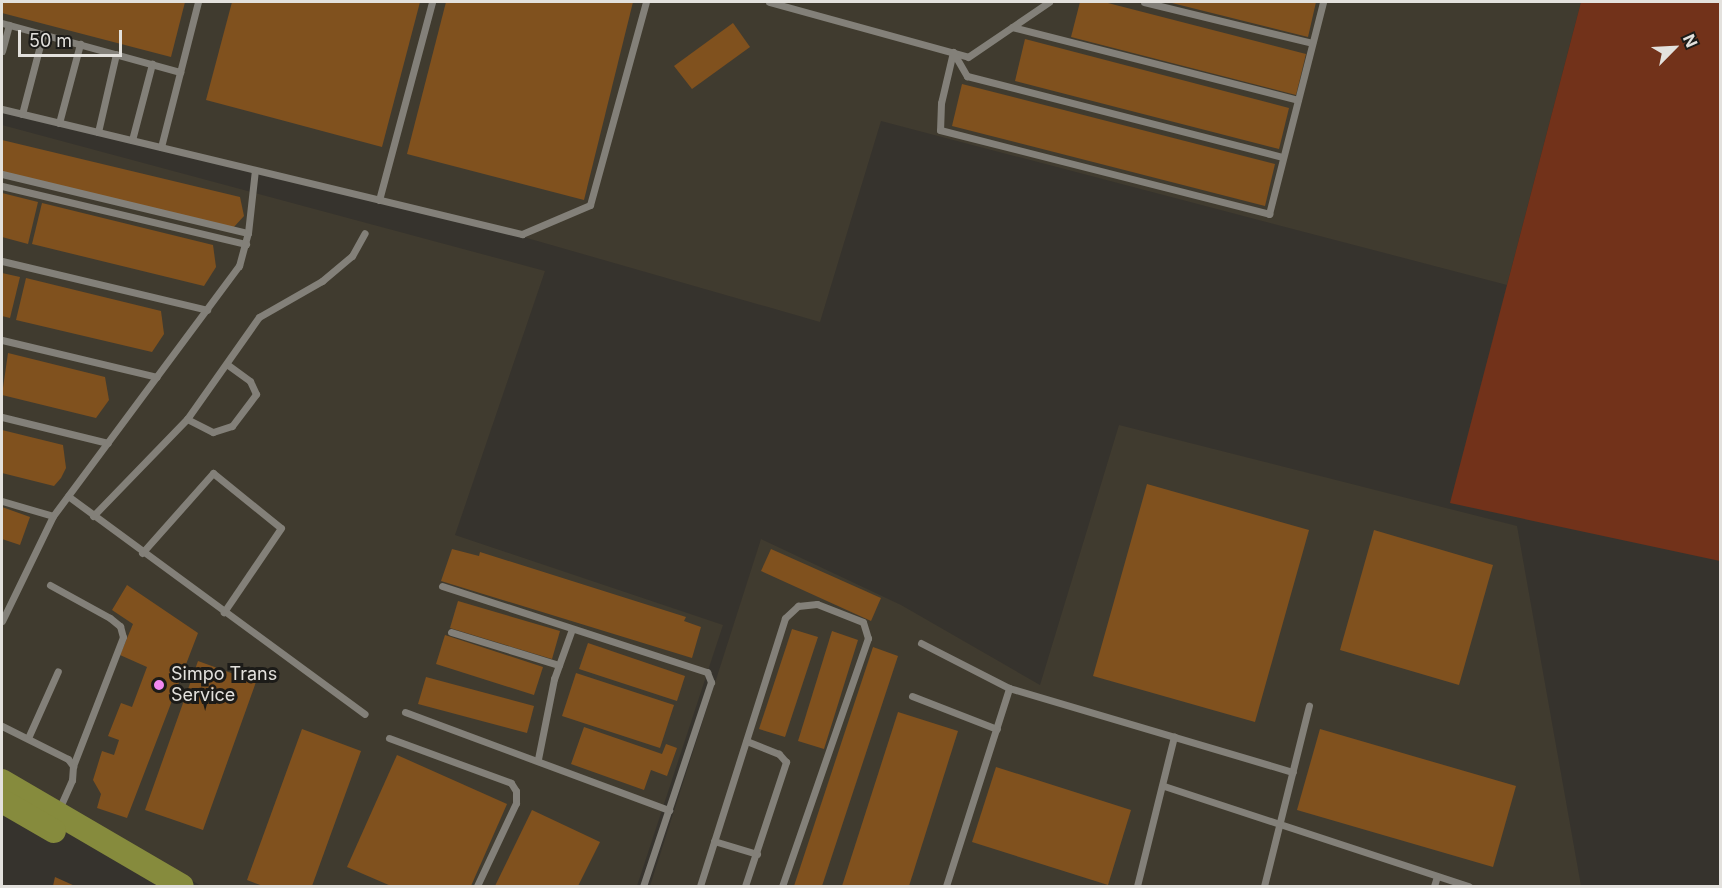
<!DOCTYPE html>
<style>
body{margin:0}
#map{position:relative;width:1722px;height:888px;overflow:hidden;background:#36332d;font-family:Inter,sans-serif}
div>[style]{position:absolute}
.built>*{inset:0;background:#403b2f}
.green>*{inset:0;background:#72321a}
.building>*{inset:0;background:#80511e}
.lane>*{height:7px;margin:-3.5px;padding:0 3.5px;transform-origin:3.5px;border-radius:3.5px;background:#838079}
.highway>*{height:24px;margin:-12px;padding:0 12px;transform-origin:12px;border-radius:12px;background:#868b3d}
.dots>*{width:16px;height:16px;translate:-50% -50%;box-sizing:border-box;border:3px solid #1c1b18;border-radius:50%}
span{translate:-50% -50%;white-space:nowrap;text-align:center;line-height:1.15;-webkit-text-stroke:6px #1c1b18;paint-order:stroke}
.poi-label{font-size:18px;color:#e3e1dd}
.left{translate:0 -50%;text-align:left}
.frame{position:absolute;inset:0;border:3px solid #e3e1dd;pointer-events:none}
.north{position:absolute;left:1644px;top:18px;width:60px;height:60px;-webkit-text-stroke:4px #1c1b18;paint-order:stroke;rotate:66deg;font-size:16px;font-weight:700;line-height:24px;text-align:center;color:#e3e1dd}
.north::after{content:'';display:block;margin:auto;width:21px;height:27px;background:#e3e1dd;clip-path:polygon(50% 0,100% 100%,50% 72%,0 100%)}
.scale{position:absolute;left:18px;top:30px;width:104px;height:27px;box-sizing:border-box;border:3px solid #e3e1dd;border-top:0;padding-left:8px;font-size:18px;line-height:21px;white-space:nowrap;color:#e3e1dd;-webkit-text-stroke:4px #1c1b18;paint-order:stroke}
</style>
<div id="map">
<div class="built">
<div style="clip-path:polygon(2px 2px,1581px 2px,1507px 285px,881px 121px,820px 322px,520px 236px,2px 108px)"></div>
<div style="clip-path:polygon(2px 125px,545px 271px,455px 535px,723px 625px,637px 886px,201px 886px,2px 769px)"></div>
<div style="clip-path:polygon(1119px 425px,1517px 526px,1581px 886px,650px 886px,761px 539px,901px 605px,1040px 685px)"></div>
</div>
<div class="green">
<div style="clip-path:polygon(1581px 2px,1720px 2px,1720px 561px,1450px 503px)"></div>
</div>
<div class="building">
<div style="clip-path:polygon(2px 2px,185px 2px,171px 57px,2px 13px)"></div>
<div style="clip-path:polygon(232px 2px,420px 2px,382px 147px,206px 100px)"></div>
<div style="clip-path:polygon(446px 2px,633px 2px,584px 200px,407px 154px)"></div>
<div style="clip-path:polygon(1080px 2px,1104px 2px,1306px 54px,1296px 95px,1071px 37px)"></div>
<div style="clip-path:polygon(1168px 2px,1316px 2px,1308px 37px)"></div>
<div style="clip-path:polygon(733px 23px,750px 47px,692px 89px,674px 66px)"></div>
<div style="clip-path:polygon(1025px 39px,1289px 108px,1279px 149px,1015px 81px)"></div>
<div style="clip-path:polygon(962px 84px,1275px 164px,1265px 206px,952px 126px)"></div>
<div style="clip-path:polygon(2px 140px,240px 197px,244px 216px,233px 228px,2px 172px)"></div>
<div style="clip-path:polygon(2px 193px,38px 202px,28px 244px,2px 237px)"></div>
<div style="clip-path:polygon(42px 203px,213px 245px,216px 267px,204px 286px,32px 244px)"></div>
<div style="clip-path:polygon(2px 273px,20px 277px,10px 318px,2px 316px)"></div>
<div style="clip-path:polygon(26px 278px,161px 311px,164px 334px,152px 352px,16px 320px)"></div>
<div style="clip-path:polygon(8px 353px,105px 377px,109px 400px,96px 418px,2px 395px)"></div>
<div style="clip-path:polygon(2px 430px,63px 445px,66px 468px,61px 478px,54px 486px,2px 473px)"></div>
<div style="clip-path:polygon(1147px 484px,1309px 530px,1255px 722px,1093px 676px)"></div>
<div style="clip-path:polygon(2px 507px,30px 517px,20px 545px,2px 539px)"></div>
<div style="clip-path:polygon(1374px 530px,1493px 565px,1459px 685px,1340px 650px)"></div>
<div style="clip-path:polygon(452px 549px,479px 556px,480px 552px,686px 617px,684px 621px,701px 627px,692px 658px,441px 581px)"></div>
<div style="clip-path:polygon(771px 549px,881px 598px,871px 621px,761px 571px)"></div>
<div style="clip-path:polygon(127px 585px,198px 633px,127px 818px,97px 808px,101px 794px,93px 780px,102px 751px,114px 755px,119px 740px,108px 736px,121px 703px,132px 707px,147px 667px,120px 655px,133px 624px,112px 610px)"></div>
<div style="clip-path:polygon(458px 601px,560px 631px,552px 659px,450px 628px)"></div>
<div style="clip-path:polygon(792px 629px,818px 637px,785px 737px,759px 729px)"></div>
<div style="clip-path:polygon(832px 631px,858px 640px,824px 749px,798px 741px)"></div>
<div style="clip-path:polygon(445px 635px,543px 667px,534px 695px,436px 664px)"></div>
<div style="clip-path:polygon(588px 643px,685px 676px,677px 701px,579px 669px)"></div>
<div style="clip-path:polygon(873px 647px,898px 656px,822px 886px,794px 886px)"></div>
<div style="clip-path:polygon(198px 661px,256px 682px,203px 830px,145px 810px)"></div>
<div style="clip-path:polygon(576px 673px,674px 705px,660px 748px,562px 716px)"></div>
<div style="clip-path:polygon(426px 677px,534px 706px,527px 733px,418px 704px)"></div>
<div style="clip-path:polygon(898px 712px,958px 731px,909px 886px,842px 886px)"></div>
<div style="clip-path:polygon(584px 727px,662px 754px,666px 744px,677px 748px,667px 776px,651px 770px,644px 790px,571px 764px)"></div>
<div style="clip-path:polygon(302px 729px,361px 751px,312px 886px,263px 886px,247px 880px)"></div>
<div style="clip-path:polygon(1320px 729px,1516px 786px,1493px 867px,1297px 810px)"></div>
<div style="clip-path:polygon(397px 755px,507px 804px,471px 886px,391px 886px,347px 867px)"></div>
<div style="clip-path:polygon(996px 767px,1131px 810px,1108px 885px,972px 842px)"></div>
<div style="clip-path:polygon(532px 810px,600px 842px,578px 886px,495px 886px)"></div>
<div style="clip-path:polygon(55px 877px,75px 886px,53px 886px)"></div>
</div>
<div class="lane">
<div style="left:769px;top:2px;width:206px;rotate:15.4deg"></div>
<div style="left:968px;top:57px;width:98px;rotate:-34.2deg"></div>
<div style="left:1144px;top:2px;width:173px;rotate:13.7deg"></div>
<div style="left:2px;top:23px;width:185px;rotate:15.4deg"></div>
<div style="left:1012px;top:27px;width:295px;rotate:14.3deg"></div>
<div style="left:2px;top:51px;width:27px;rotate:-75deg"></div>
<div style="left:953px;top:52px;width:52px;rotate:103.2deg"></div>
<div style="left:941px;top:103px;width:27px;rotate:92deg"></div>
<div style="left:940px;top:130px;width:340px;rotate:14.3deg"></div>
<div style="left:1269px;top:214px;width:219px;rotate:-75.7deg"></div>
<div style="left:953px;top:52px;width:28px;rotate:60deg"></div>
<div style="left:967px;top:76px;width:326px;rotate:14.4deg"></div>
<div style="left:2px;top:109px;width:535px;rotate:13.52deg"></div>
<div style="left:522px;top:234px;width:74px;rotate:-23.1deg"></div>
<div style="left:590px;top:205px;width:211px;rotate:-74.6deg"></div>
<div style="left:22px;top:114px;width:83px;rotate:-75.3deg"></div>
<div style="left:59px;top:123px;width:82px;rotate:-75.1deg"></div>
<div style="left:98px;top:132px;width:80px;rotate:-77deg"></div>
<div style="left:132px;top:140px;width:79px;rotate:-75.3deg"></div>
<div style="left:161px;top:147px;width:150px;rotate:-75.7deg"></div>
<div style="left:2px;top:174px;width:253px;rotate:13.5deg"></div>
<div style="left:2px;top:186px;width:251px;rotate:13.4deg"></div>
<div style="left:379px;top:200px;width:205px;rotate:-75deg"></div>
<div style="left:2px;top:261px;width:211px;rotate:13.4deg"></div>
<div style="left:2px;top:340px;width:159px;rotate:13.4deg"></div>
<div style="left:2px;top:417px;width:109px;rotate:13.8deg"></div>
<div style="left:187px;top:419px;width:29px;rotate:27deg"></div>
<div style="left:213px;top:432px;width:20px;rotate:-18deg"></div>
<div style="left:232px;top:426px;width:40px;rotate:-53deg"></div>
<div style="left:256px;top:394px;width:14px;rotate:-115deg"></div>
<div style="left:250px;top:381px;width:27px;rotate:-144deg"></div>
<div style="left:68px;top:496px;width:368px;rotate:36.3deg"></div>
<div style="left:2px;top:501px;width:53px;rotate:16.4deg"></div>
<div style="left:93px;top:516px;width:135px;rotate:-45.9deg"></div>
<div style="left:187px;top:419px;width:125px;rotate:-54.8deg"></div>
<div style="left:259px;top:317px;width:73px;rotate:-29.7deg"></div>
<div style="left:322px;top:281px;width:39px;rotate:-40deg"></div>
<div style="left:352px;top:256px;width:26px;rotate:-61deg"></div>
<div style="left:142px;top:553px;width:107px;rotate:-48.4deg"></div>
<div style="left:213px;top:473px;width:87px;rotate:39deg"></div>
<div style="left:281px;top:528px;width:102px;rotate:124.2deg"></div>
<div style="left:50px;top:585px;width:68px;rotate:28.8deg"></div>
<div style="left:110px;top:618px;width:13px;rotate:39deg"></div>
<div style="left:120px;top:626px;width:11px;rotate:75deg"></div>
<div style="left:123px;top:637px;width:138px;rotate:111.2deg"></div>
<div style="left:442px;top:586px;width:279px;rotate:18deg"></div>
<div style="left:707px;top:672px;width:11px;rotate:68deg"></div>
<div style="left:711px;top:682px;width:215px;rotate:108.4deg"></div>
<div style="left:2px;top:621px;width:117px;rotate:-64.1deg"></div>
<div style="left:53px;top:516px;width:312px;rotate:-53.4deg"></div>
<div style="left:239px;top:266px;width:34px;rotate:-75deg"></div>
<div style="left:248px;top:233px;width:63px;rotate:-83.7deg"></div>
<div style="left:451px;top:632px;width:113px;rotate:17deg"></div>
<div style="left:921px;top:643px;width:99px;rotate:27.1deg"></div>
<div style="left:1009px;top:688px;width:296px;rotate:16.5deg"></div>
<div style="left:912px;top:696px;width:91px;rotate:21.2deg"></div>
<div style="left:405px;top:712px;width:282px;rotate:20.4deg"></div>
<div style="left:2px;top:726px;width:74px;rotate:26.6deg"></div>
<div style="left:68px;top:759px;width:9px;rotate:54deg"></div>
<div style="left:73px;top:766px;width:14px;rotate:94deg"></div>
<div style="left:72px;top:780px;width:32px;rotate:114deg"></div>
<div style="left:28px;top:738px;width:73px;rotate:-65.9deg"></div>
<div style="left:389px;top:738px;width:130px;rotate:20.2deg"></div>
<div style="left:511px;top:783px;width:9px;rotate:58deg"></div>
<div style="left:516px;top:791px;width:12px;rotate:90deg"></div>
<div style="left:516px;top:803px;width:92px;rotate:115.2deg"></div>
<div style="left:538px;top:759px;width:82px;rotate:-78.7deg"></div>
<div style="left:554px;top:679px;width:53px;rotate:-70.2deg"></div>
<div style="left:1164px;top:786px;width:321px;rotate:18.2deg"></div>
<div style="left:714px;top:841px;width:45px;rotate:16.8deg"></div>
<div style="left:700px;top:886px;width:281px;rotate:-72.4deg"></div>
<div style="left:785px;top:618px;width:18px;rotate:-43deg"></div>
<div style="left:798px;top:606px;width:19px;rotate:-6deg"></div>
<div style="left:817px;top:604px;width:49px;rotate:21.4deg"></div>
<div style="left:863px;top:622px;width:17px;rotate:73deg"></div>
<div style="left:868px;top:638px;width:262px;rotate:109.1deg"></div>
<div style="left:745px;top:886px;width:131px;rotate:-71.7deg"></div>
<div style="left:786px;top:762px;width:11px;rotate:-131deg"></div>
<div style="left:779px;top:754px;width:35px;rotate:-158deg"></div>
<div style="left:946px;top:886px;width:208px;rotate:-72.3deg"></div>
<div style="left:1137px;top:886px;width:154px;rotate:-76.1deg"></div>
<div style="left:1264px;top:886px;width:186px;rotate:-76deg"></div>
<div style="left:1434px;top:886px;width:10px;rotate:-73deg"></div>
</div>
<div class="highway">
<div style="left:2px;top:781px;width:208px;rotate:30.3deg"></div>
<div style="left:2px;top:801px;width:60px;rotate:30deg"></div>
</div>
<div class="dots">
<div style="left:159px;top:685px;background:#f489f1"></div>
</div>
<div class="poi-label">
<span class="left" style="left:171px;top:685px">Simpo Trans<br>Service</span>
</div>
<div class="frame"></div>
<div class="north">N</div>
<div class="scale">50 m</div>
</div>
